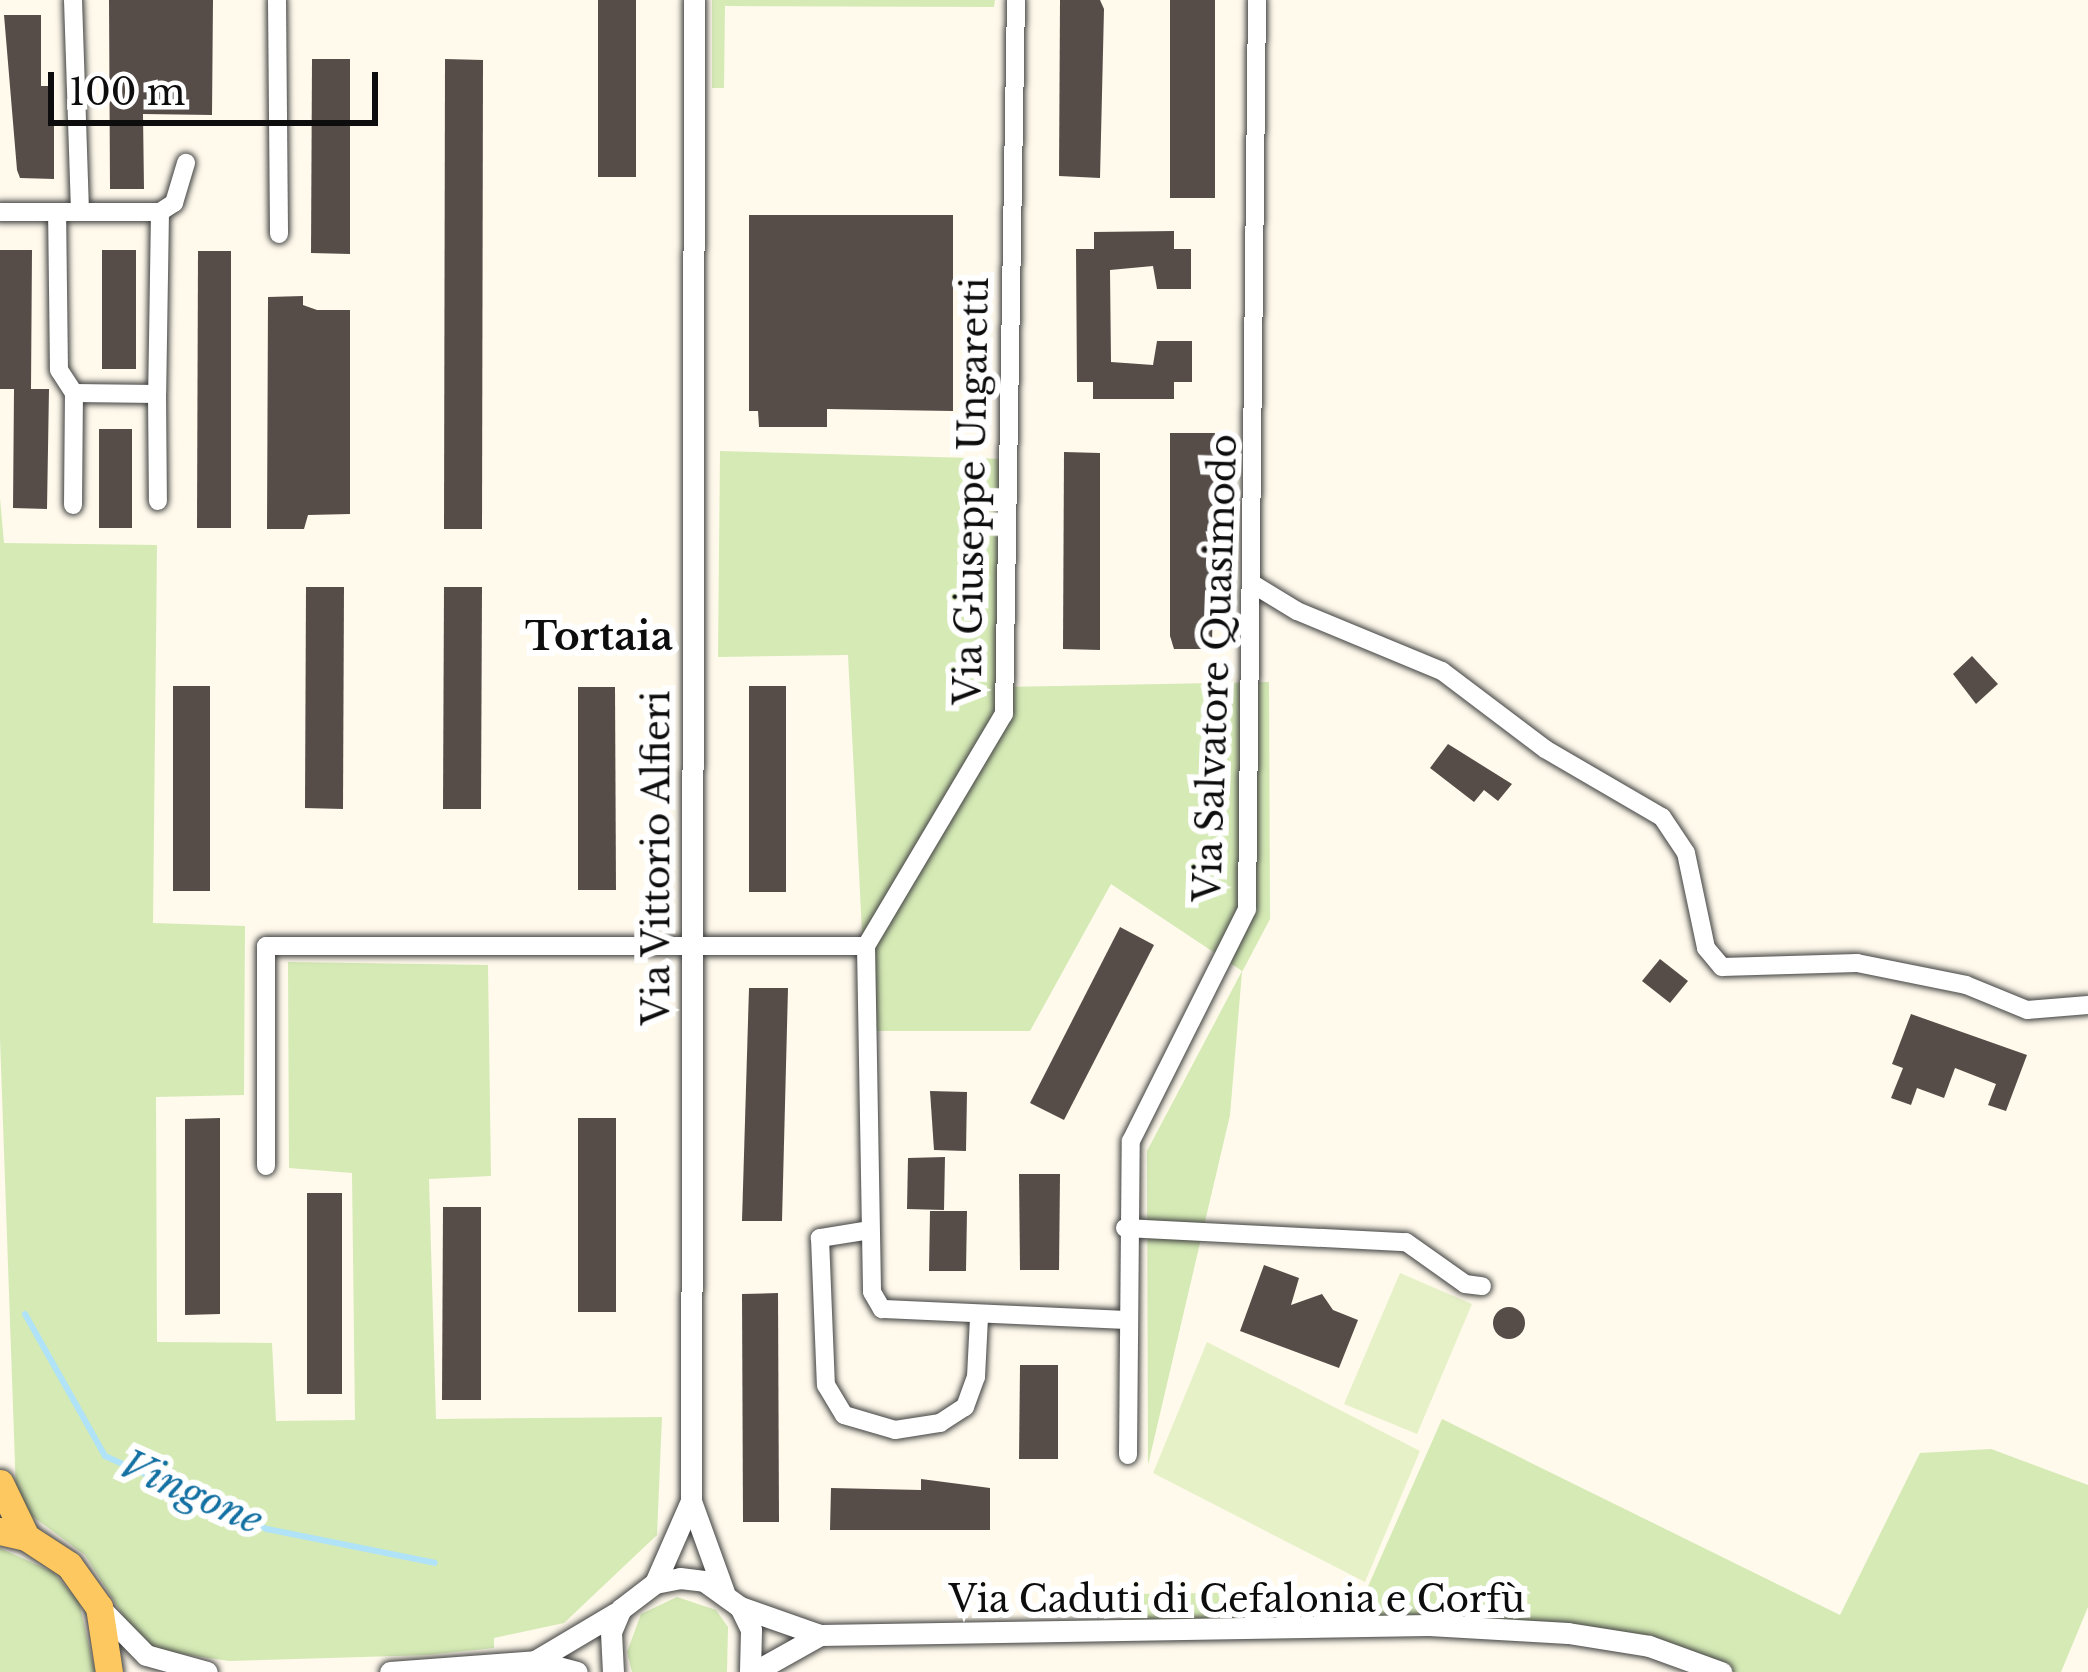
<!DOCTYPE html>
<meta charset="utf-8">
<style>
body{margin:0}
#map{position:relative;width:2088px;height:1672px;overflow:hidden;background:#fffaec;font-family:"Libre Baskerville",serif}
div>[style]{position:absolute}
.green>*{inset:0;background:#d5eab5}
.pitch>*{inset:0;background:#e6f1c7}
.stream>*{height:6px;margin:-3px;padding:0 3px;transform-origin:3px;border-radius:3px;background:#b0e3f8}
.building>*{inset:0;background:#564d49}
.round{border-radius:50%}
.roads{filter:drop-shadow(0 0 3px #404040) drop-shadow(0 0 3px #404040)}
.minor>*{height:18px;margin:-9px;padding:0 9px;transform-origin:9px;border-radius:9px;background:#fff}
.tertiary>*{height:21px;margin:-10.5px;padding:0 10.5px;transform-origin:10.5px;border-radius:10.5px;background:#fff}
.primary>*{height:27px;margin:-13.5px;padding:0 13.5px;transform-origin:13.5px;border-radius:13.5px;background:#fcc85f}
span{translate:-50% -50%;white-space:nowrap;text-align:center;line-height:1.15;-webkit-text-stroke:12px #fff;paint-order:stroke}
.street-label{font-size:36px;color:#0d0d0d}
.neighbourhood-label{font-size:39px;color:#0d0d0d;font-weight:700}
.water-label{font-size:39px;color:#1370a2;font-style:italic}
.scale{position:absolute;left:48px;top:72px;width:330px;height:54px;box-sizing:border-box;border:6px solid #0d0d0d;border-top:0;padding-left:15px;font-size:36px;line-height:42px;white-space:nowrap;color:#0d0d0d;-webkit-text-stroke:9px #fff;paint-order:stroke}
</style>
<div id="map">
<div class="green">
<div style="clip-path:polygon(712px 0,995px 0,994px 7px,725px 6px,724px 88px,712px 88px)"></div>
<div style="clip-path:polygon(720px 451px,1008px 459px,1006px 687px,1269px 682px,1270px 919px,1242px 972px,1230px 1115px,1148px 1465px,1147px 1151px,1242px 971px,1111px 884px,1030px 1031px,867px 1031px,848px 655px,718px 657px)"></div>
<div style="clip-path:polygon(0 498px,4px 543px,157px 545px,153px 923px,245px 926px,244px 1095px,156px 1097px,157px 1342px,272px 1343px,276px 1421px,355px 1420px,352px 1173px,289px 1168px,288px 962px,488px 965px,491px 1176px,429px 1179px,436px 1419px,662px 1417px,657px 1535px,564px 1623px,494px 1638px,494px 1648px,428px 1655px,229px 1661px,162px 1651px,138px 1639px,85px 1555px,28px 1513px,16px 1492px,0 1038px)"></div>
<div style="clip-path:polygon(1442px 1419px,1840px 1615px,1920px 1453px,1991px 1449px,2088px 1485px,2088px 1607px,2061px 1672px,1721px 1672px,1564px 1632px,1130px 1633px,1129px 1594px,1366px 1591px)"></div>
<div style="clip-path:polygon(0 1548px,53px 1572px,79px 1602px,95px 1672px,0 1672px)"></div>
<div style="clip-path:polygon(677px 1597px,716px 1610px,728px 1627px,727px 1672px,632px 1672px,627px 1652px,641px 1614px)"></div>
</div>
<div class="pitch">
<div style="clip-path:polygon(1400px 1273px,1472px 1304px,1417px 1434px,1344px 1404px)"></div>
<div style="clip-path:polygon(1207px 1342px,1420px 1451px,1365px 1582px,1153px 1473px)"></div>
</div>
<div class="stream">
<div style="left:25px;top:1314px;width:163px;rotate:60.6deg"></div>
<div style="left:105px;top:1456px;width:178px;rotate:24.3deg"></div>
<div style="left:267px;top:1529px;width:171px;rotate:11.4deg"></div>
</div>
<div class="building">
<div style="clip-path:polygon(109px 0,213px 0,212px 115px,143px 114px,144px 189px,110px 189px)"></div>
<div style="clip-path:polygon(598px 0,636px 0,636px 177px,598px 177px)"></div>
<div style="clip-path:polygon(1060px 0,1100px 0,1104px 9px,1100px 178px,1059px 176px)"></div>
<div style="clip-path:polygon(1170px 0,1215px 0,1215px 198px,1170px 198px)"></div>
<div style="clip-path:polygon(4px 15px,41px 15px,41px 86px,54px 86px,54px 179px,20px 178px,17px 170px)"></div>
<div style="clip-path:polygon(312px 59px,350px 59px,350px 254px,311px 253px)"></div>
<div style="clip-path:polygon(445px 59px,483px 60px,482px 529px,444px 529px)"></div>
<div style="clip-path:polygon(749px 215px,953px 215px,953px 411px,827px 409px,827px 427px,759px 427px,758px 411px,749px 411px)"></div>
<div style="clip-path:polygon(1174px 231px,1174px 249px,1191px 249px,1191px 289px,1157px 289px,1153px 266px,1110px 270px,1111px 362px,1153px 365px,1157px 341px,1192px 341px,1192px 382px,1174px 382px,1174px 399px,1093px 399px,1093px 382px,1077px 382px,1076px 249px,1094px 249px,1094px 232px)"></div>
<div style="clip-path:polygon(0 250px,32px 250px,31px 389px,49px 389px,47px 509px,13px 508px,14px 389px,0 389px)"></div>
<div style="clip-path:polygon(102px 250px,136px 250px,136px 369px,102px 369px)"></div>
<div style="clip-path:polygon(198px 251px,231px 251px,231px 528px,197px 528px)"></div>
<div style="clip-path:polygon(303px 296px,303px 305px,317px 310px,350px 310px,350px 514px,308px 515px,304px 529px,267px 529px,268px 297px)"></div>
<div style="clip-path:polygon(99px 429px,132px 429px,132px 528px,99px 528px)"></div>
<div style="clip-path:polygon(1170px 433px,1215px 433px,1212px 649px,1174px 649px,1170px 636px)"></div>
<div style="clip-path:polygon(1064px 452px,1100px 453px,1100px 650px,1063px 649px)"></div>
<div style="clip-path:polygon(306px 587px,344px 587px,343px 809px,305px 808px)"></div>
<div style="clip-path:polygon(444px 587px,482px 587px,481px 809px,443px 809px)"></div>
<div style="clip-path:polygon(1972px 656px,1998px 684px,1976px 704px,1953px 674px)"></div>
<div style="clip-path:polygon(173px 686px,210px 686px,210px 891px,173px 891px)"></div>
<div style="clip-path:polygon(749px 686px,786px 686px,786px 892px,749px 892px)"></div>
<div style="clip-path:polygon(578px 687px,615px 687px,616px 890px,578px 890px)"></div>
<div style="clip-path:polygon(1448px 744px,1512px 784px,1498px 801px,1484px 790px,1474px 802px,1430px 768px)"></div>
<div style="clip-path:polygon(1120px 927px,1154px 945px,1064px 1120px,1030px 1103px)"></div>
<div style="clip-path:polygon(1660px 959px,1688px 981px,1670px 1003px,1642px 981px)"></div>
<div style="clip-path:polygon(749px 988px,788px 988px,782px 1221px,742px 1221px)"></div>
<div style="clip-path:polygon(1911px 1014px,2027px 1055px,2006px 1111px,1988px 1105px,1996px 1084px,1955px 1068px,1944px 1098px,1917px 1088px,1911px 1105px,1891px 1098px,1903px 1068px,1892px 1064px)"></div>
<div style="clip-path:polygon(930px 1091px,967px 1092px,966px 1151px,934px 1150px)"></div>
<div style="clip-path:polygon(220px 1118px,220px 1314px,185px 1315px,185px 1119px)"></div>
<div style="clip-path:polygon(578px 1118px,616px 1118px,616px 1312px,578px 1312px)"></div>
<div style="clip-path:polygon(945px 1157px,944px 1210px,907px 1209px,908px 1158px)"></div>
<div style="clip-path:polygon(1019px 1174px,1060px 1174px,1059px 1270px,1020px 1270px)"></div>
<div style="clip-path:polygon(307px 1193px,342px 1193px,342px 1394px,307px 1394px)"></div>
<div style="clip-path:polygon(443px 1207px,481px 1207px,481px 1400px,442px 1400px)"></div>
<div style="clip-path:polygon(930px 1211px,967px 1211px,966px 1271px,929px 1271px)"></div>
<div style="clip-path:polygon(1264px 1265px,1299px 1278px,1291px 1305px,1322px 1294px,1333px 1310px,1358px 1320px,1339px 1368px,1240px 1331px)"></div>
<div style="clip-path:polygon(778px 1293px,779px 1522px,743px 1522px,742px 1294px)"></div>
<div class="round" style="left:1493px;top:1307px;width:32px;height:32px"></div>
<div style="clip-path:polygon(1020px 1365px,1058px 1365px,1058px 1459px,1019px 1459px)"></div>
<div style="clip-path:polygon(921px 1479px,990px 1488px,990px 1530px,830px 1530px,831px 1488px,921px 1490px)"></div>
</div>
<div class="roads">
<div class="minor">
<div style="left:73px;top:0;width:212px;rotate:88.1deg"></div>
<div style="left:277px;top:0;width:234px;rotate:89.5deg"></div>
<div style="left:0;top:212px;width:160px"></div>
<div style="left:160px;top:212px;width:182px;rotate:90.9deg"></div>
<div style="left:157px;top:394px;width:83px;rotate:-179.3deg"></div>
<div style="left:74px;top:393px;width:27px;rotate:-123deg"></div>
<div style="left:59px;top:370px;width:158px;rotate:-90.7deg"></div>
<div style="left:160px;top:212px;width:17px;rotate:-33deg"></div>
<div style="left:174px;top:203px;width:42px;rotate:-73.3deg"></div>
<div style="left:157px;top:394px;width:107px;rotate:89.5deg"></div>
<div style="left:73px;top:505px;width:112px;rotate:-89.5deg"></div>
<div style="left:1256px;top:586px;width:48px;rotate:31.4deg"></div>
<div style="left:1297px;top:611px;width:157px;rotate:22.5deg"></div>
<div style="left:1442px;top:671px;width:129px;rotate:37.1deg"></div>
<div style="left:1545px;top:749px;width:135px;rotate:30.2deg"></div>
<div style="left:1662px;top:817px;width:43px;rotate:56.3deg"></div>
<div style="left:1686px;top:853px;width:97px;rotate:78.1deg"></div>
<div style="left:1706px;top:948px;width:25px;rotate:50deg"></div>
<div style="left:1722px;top:967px;width:135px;rotate:-1.7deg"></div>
<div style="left:1857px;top:963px;width:111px;rotate:11.4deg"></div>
<div style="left:1966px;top:985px;width:66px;rotate:22.3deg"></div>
<div style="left:2027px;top:1010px;width:61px;rotate:-4.7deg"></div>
<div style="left:866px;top:946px;width:346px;rotate:89deg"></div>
<div style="left:872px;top:1292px;width:20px;rotate:60deg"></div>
<div style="left:882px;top:1309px;width:241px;rotate:2.6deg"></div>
<div style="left:266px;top:1166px;width:220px;rotate:-90deg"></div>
<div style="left:266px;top:946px;width:600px"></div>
<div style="left:866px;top:946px;width:270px;rotate:-59.3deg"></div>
<div style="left:1004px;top:714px;width:714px;rotate:-89.04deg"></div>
<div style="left:1125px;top:1228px;width:281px;rotate:2.9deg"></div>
<div style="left:1406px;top:1242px;width:72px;rotate:35.4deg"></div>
<div style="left:1465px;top:1284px;width:17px;rotate:7deg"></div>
<div style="left:870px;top:1230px;width:51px;rotate:170.9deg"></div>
<div style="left:820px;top:1238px;width:147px;rotate:87.7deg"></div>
<div style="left:826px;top:1385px;width:35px;rotate:59deg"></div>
<div style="left:844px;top:1415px;width:53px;rotate:16.4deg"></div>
<div style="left:895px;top:1430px;width:46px;rotate:-8.8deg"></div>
<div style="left:940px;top:1423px;width:30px;rotate:-33deg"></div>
<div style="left:965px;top:1407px;width:32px;rotate:-70deg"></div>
<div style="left:976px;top:1377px;width:60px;rotate:-87.1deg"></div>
<div style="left:1128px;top:1455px;width:314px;rotate:-89.5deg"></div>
<div style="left:1131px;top:1141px;width:259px;rotate:-63.4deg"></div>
<div style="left:1247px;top:909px;width:909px;rotate:-89.37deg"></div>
</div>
<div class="tertiary">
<div style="left:694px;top:0;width:1501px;rotate:90.11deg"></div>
<div style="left:691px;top:1501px;width:97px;rotate:70.1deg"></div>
<div style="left:655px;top:1583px;width:90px;rotate:-66.3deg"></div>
<div style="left:99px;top:1607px;width:67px;rotate:45.6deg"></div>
<div style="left:146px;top:1655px;width:63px;rotate:15.6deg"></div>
<div style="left:740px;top:1607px;width:85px;rotate:19.3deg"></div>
<div style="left:820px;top:1635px;width:609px;rotate:-0.94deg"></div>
<div style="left:1429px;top:1625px;width:139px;rotate:3.3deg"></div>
<div style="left:1568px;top:1633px;width:82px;rotate:9.1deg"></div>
<div style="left:1649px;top:1646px;width:77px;rotate:19.9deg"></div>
<div style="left:535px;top:1661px;width:94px;rotate:-30.7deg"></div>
<div style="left:390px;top:1672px;width:145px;rotate:-4.3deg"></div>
<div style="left:535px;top:1661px;width:43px;rotate:14.7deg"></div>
<div style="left:613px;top:1672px;width:40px;rotate:-92.9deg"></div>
<div style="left:611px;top:1632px;width:25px;rotate:-67deg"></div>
<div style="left:621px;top:1609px;width:43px;rotate:-37.4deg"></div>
<div style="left:655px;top:1583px;width:25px;rotate:-11deg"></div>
<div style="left:680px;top:1578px;width:24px;rotate:7deg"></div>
<div style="left:704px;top:1581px;width:44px;rotate:35.8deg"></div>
<div style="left:740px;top:1607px;width:25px;rotate:64deg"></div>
<div style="left:751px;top:1630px;width:42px;rotate:91.4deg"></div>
<div style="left:754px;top:1672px;width:76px;rotate:-29.3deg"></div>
</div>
<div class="primary">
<div style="left:0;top:1483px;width:60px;rotate:64.3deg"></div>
<div style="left:0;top:1531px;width:27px;rotate:13deg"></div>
<div style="left:26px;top:1537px;width:51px;rotate:33.1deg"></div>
<div style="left:69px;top:1565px;width:52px;rotate:54.5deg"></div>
<div style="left:99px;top:1607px;width:66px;rotate:81.3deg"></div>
</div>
</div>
<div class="street-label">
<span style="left:972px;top:491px;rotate:-89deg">Via Giuseppe Ungaretti</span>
<span style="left:1216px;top:668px;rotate:-88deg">Via Salvatore Quasimodo</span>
<span style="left:657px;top:858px;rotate:-90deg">Via Vittorio Alfieri</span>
<span style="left:1237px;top:1600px">Via Caduti di Cefalonia e Corfù</span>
</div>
<div class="neighbourhood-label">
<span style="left:599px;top:637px">Tortaia</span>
</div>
<div class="water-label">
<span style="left:191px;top:1493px;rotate:24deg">Vingone</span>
</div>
<div class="scale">100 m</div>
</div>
